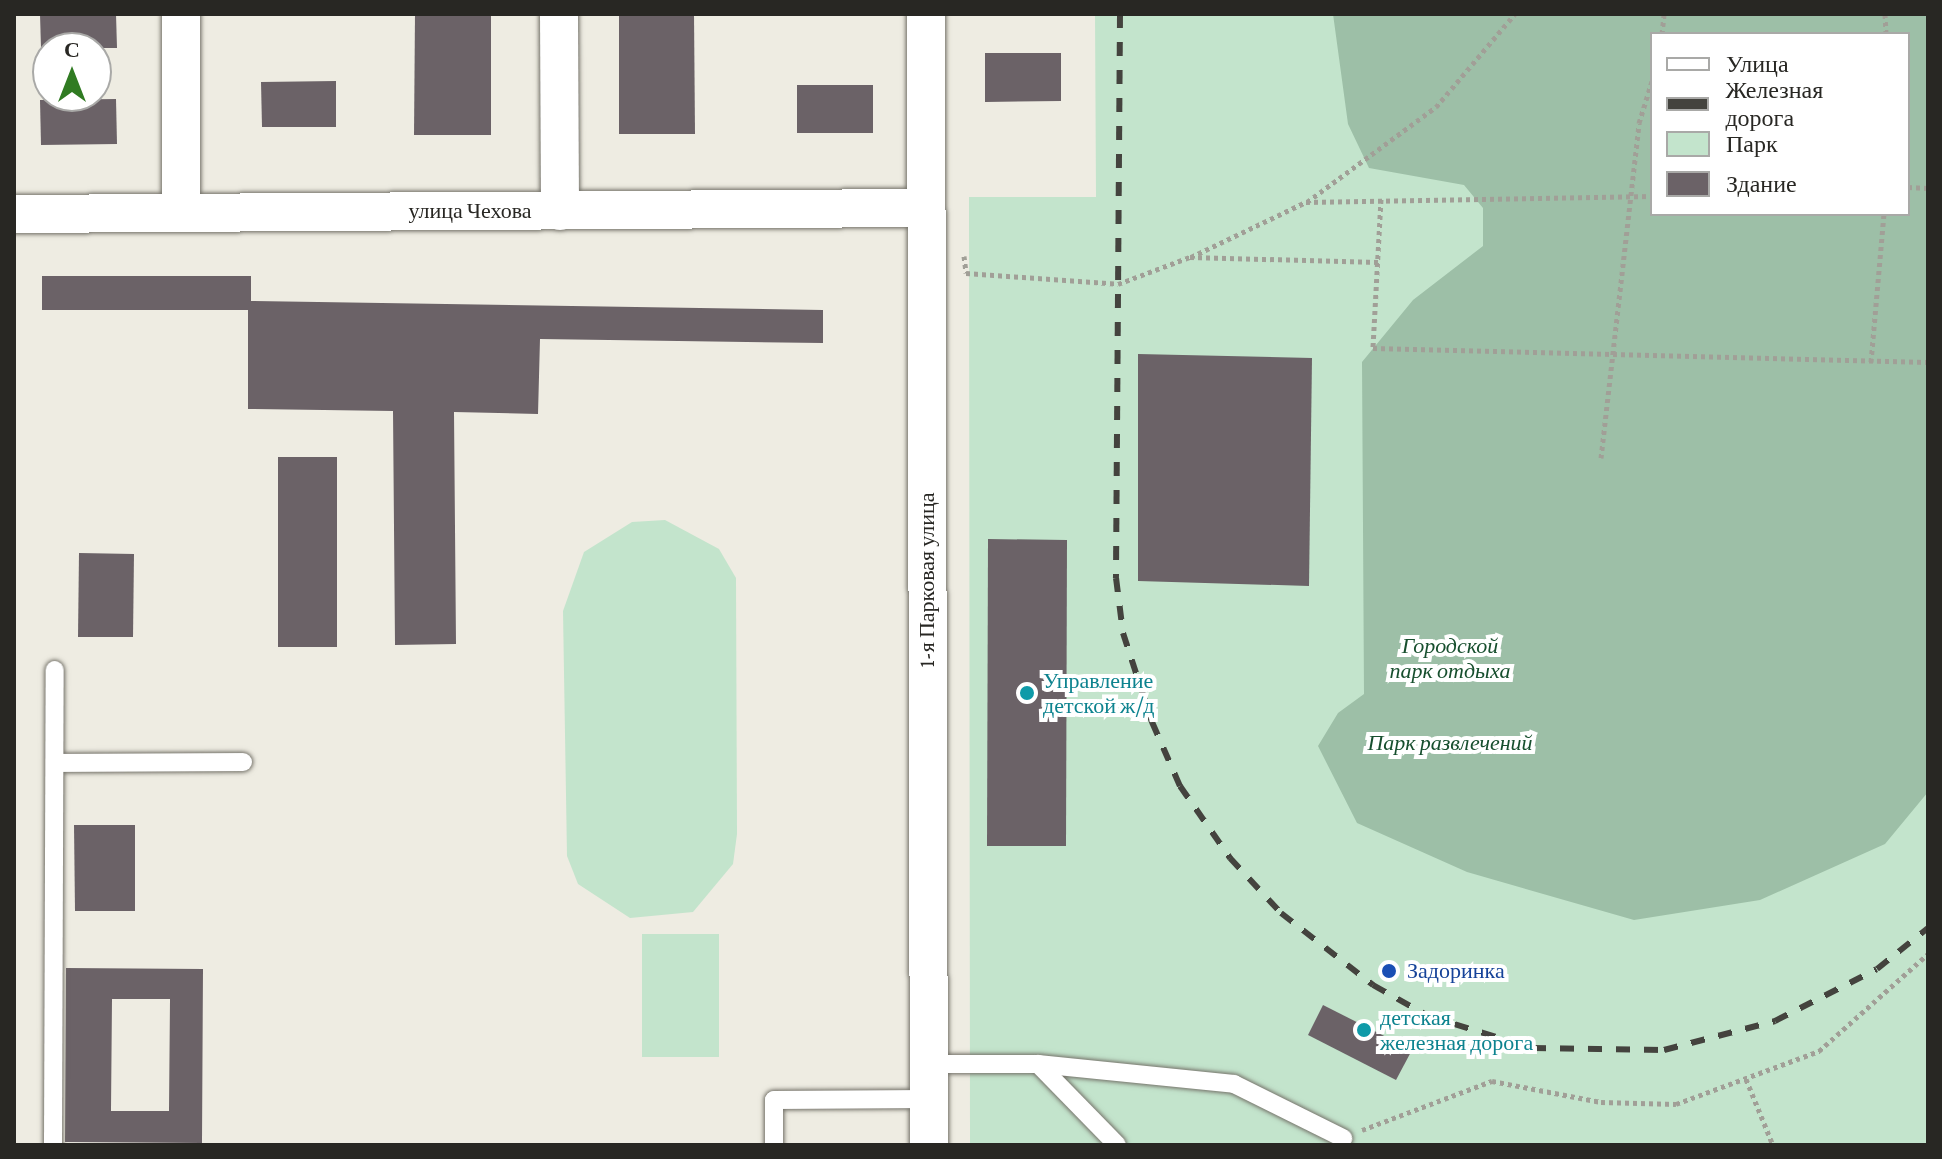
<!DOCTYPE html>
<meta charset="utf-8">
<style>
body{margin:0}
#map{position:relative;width:1942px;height:1159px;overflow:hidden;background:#eeece2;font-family:"Crimson Pro",serif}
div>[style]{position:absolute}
.green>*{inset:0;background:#c3e4cc}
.forest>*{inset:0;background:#9dbfa7}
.building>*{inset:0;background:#6b6267}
.path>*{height:5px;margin-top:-2.5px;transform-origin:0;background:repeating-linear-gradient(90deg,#a19f97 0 4px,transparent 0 8px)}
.roads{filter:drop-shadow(0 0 2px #76746b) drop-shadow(0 0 2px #76746b)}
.lane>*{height:18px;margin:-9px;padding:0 9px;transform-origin:9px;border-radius:9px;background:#fff}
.street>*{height:38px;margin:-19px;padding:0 19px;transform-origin:19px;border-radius:19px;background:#fff}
.rail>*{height:6px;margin-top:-3px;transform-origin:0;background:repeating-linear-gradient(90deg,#44433e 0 14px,transparent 0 28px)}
.dots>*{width:22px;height:22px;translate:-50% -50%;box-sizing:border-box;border:4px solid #fff;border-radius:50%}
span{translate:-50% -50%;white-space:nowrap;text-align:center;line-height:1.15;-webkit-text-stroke:8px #fff;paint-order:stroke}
.street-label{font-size:22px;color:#282723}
.park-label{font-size:22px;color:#174f2e;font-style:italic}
.culture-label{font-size:22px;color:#0d838f}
.left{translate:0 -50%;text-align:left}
.transit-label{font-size:22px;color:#164399}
.frame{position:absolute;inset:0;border:16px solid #282723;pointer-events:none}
.legend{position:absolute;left:1650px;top:32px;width:260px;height:184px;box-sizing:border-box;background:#fff;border:2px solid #a9a9a7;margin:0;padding:10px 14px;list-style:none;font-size:24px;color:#282723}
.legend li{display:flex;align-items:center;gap:16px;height:40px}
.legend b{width:40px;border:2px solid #a9a9a7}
.north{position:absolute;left:32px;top:32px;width:80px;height:80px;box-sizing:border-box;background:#fff;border:2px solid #a9a9a7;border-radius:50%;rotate:0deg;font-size:22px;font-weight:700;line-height:32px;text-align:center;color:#282723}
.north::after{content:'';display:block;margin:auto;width:28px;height:36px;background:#307b22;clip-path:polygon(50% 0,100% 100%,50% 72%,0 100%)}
</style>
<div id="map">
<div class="green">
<div style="clip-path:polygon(evenodd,1095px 14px,1928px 14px,1928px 1145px,970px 1145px,969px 197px,1096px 197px,1095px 14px,1652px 34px,1908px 34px,1908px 214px,1652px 214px,1652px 34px)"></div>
<div style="clip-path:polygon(665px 520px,719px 549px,736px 578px,737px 834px,733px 864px,693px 912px,630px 918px,578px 884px,567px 856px,563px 611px,584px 552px,632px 522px)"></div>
<div style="clip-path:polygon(642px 934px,719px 934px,719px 1057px,642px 1057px)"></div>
</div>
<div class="forest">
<div style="clip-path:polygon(evenodd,1333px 14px,1928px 14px,1928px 792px,1885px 844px,1760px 900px,1634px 920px,1467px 872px,1357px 823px,1318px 746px,1338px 713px,1364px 694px,1362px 362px,1413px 300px,1483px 246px,1483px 208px,1464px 185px,1369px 168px,1348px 124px,1333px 14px,1652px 34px,1908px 34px,1908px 214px,1652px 214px,1652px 34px)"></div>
</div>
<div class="building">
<div style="clip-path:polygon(40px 14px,116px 14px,117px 48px,41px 48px)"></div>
<div style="clip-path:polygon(415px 14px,491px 14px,491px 135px,414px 135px)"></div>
<div style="clip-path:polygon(619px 14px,694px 14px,695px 134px,619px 134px)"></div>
<div style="clip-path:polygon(985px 53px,1061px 53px,1061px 101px,985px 102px)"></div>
<div style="clip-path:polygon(336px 81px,336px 127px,262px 127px,261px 82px)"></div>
<div style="clip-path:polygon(797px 85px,873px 85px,873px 133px,797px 133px)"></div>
<div style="clip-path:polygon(116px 99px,117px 144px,41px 145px,40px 100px)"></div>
<div style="clip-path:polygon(42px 276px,251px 276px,251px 301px,823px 310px,823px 343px,540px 339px,538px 414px,454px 412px,456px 644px,395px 645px,393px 411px,248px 409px,248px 310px,42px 310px)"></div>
<div style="clip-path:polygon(1138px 354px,1312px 358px,1309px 586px,1138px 581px)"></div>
<div style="clip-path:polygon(278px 457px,337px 457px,337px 647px,278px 647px)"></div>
<div style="clip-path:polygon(988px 539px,1067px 540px,1066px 846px,987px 846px)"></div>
<div style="clip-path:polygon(79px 553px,134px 554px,133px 637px,78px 637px)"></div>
<div style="clip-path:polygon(74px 825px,135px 825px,135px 911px,75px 911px)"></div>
<div style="clip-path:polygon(evenodd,66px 968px,203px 969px,202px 1143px,65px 1142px,66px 968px,112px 999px,170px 999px,169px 1111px,111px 1111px,112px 999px)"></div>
<div style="clip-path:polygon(1323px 1005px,1412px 1050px,1396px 1080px,1308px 1035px)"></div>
</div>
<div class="path">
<div style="left:1885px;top:14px;width:20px;rotate:87deg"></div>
<div style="left:1662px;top:34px;width:20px;rotate:-84deg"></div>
<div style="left:1908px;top:187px;width:20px;rotate:3deg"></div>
<div style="left:1381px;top:199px;width:149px;rotate:93.1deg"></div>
<div style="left:1373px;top:348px;width:555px;rotate:1.44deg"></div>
<div style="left:1307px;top:202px;width:160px;rotate:-36.4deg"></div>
<div style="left:1436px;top:107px;width:122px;rotate:-49.7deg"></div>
<div style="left:964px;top:256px;width:17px;rotate:83deg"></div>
<div style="left:966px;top:273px;width:152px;rotate:4.1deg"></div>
<div style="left:1118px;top:284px;width:77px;rotate:-20.6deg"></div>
<div style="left:1190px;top:257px;width:188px;rotate:1.5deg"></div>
<div style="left:1191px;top:257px;width:127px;rotate:-25.6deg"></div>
<div style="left:1306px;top:202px;width:346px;rotate:-1deg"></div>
<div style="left:1871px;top:362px;width:149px;rotate:-85deg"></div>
<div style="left:1601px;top:458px;width:337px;rotate:-83.5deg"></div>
<div style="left:1639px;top:123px;width:44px;rotate:-72.8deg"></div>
<div style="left:1746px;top:1079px;width:71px;rotate:67.8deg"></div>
<div style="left:1362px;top:1130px;width:139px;rotate:-20.7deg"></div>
<div style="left:1492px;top:1081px;width:111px;rotate:10.9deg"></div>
<div style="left:1601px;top:1102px;width:75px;rotate:1.5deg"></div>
<div style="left:1676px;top:1104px;width:153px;rotate:-20.3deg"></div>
<div style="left:1819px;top:1051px;width:146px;rotate:-41.7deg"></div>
</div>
<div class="roads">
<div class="lane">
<div style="left:55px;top:763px;width:188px;rotate:-0.3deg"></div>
<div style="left:929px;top:1064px;width:109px"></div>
<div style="left:1038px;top:1064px;width:197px;rotate:5.8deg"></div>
<div style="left:1234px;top:1084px;width:122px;rotate:26.4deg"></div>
<div style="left:1038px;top:1064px;width:113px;rotate:45.7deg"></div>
<div style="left:53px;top:1145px;width:475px;rotate:-89.8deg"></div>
<div style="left:774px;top:1145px;width:45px;rotate:-90deg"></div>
<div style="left:774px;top:1100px;width:155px;rotate:-0.4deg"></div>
</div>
<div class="street">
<div style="left:181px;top:14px;width:199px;rotate:90deg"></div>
<div style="left:559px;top:14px;width:197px;rotate:89.7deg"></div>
<div style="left:926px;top:14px;width:1131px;rotate:89.85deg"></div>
<div style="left:14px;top:214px;width:912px;rotate:-0.38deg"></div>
</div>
</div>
<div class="rail">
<div style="left:1120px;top:14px;width:564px;rotate:90.41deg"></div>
<div style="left:1116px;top:578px;width:55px;rotate:82.7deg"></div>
<div style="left:1123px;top:633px;width:94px;rotate:72deg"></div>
<div style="left:1152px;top:722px;width:70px;rotate:66.4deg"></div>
<div style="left:1180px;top:786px;width:88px;rotate:55.2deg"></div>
<div style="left:1230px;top:858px;width:75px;rotate:47.2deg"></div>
<div style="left:1281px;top:913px;width:117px;rotate:38deg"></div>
<div style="left:1373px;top:985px;width:63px;rotate:29.4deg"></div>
<div style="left:1428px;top:1016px;width:109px;rotate:17.1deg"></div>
<div style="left:1532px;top:1048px;width:132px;rotate:0.9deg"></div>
<div style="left:1664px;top:1050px;width:115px;rotate:-14.6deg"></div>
<div style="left:1775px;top:1021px;width:114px;rotate:-27deg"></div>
<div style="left:1877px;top:969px;width:65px;rotate:-38.8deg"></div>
</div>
<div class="dots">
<div style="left:1027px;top:693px;background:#0f9aa8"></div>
<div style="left:1389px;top:971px;background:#1a4fb4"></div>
<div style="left:1364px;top:1030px;background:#0f9aa8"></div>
</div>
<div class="street-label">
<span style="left:470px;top:211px">улица Чехова</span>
<span style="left:927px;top:580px;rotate:-90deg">1-я Парковая улица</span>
</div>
<div class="park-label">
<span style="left:1450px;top:658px">Городской<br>парк отдыха</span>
<span style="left:1450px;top:743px">Парк развлечений</span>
</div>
<div class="culture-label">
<span class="left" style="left:1043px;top:693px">Управление<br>детской ж/д</span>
<span class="left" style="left:1380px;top:1030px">детская<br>железная дорога</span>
</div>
<div class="transit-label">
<span class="left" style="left:1407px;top:971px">Задоринка</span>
</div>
<div class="frame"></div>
<ul class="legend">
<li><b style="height:10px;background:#fff"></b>Улица</li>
<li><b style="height:10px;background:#44433e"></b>Железная дорога</li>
<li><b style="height:22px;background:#c3e4cc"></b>Парк</li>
<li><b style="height:22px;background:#6b6267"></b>Здание</li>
</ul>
<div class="north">С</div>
</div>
